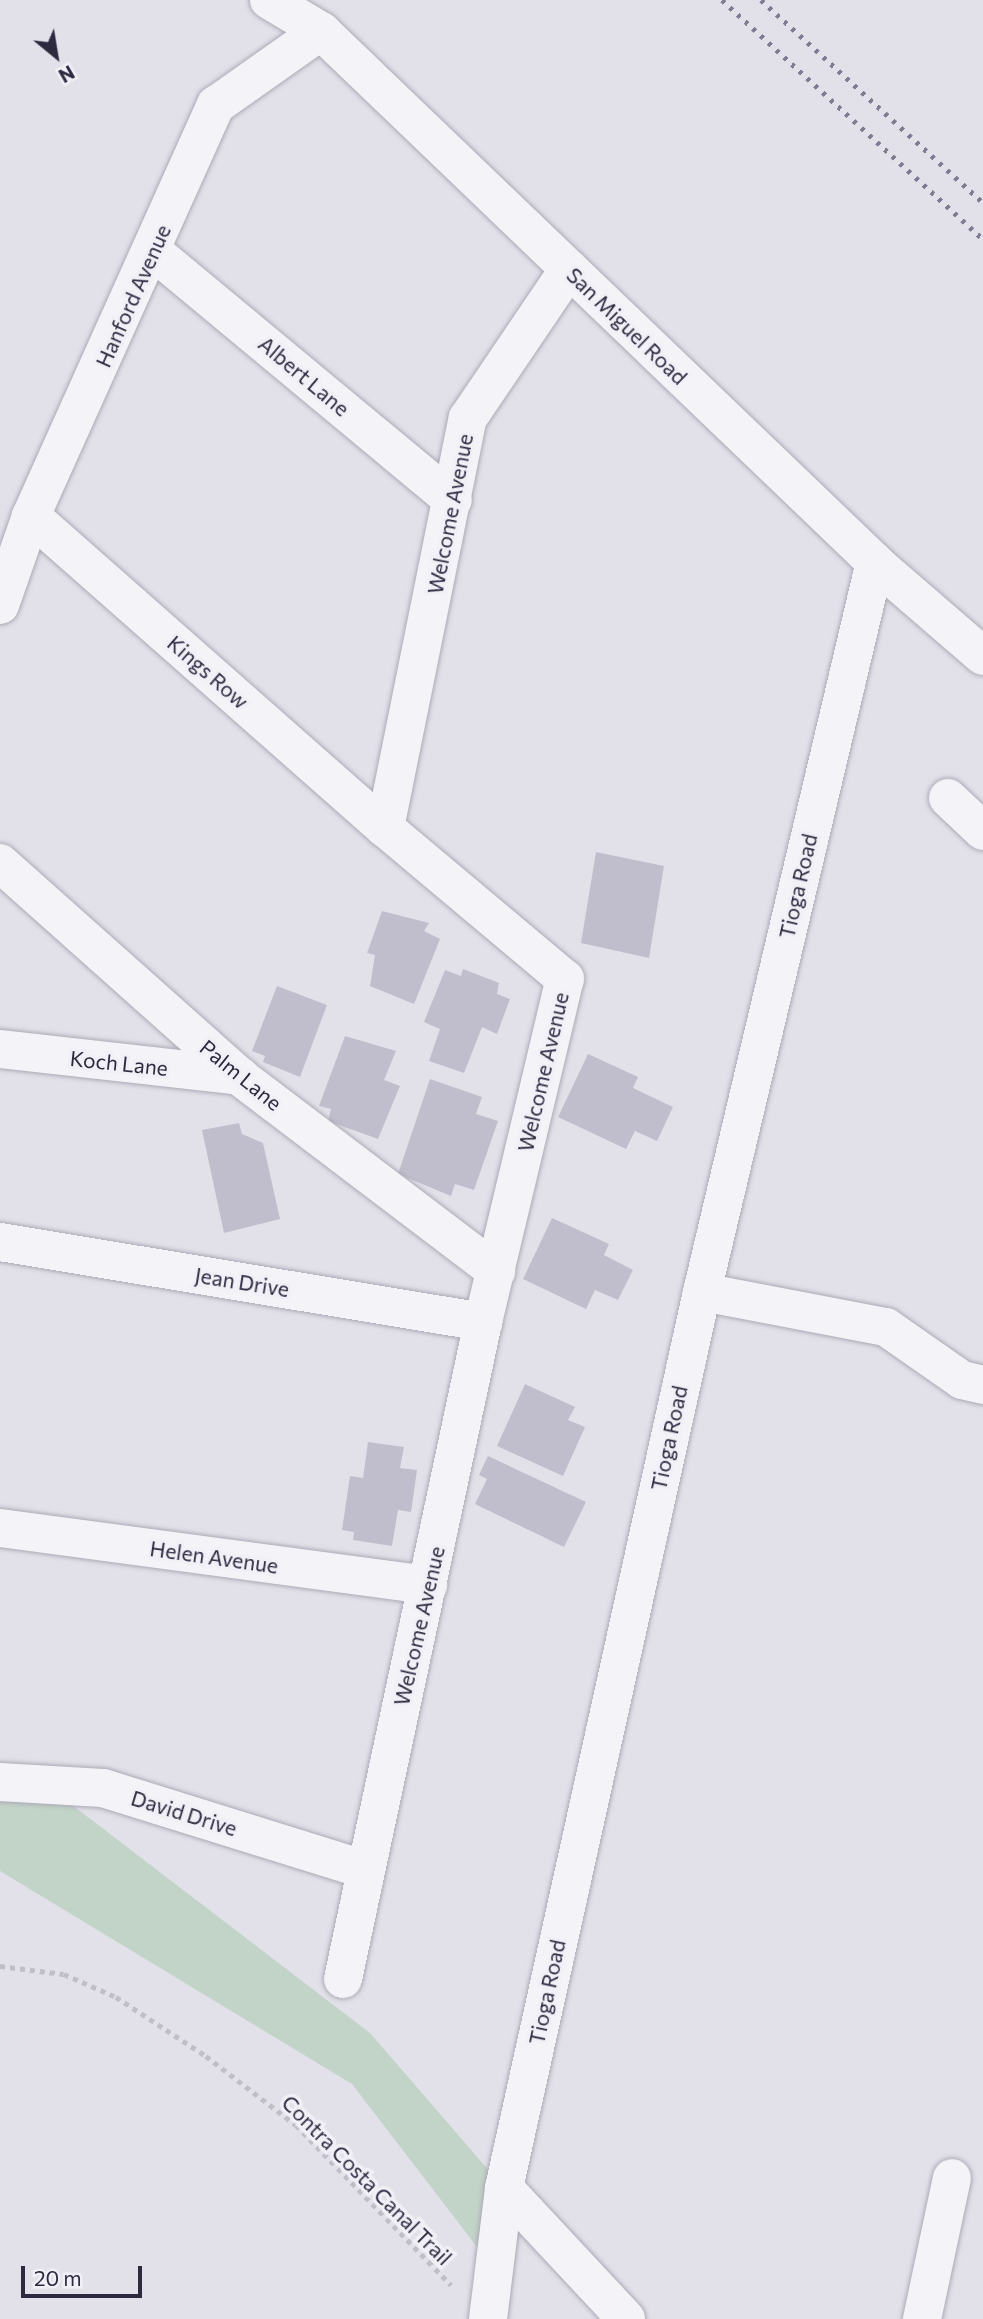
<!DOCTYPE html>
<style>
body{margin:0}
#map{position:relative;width:983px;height:2319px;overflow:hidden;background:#e2e1e9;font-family:Commissioner,sans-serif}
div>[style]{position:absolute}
.green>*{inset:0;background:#c2d3c7}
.building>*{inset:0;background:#c0becc}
.path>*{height:4.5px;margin-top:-2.25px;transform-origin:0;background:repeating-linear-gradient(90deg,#c0bfc8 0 5px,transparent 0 10px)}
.roads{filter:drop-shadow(0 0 2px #acaab6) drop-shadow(0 0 2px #acaab6)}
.minor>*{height:38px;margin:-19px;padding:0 19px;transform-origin:19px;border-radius:19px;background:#f4f4f8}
.rail>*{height:5px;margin-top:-2.5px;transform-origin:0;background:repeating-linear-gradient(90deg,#7e7b92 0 3.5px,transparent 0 10.5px)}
span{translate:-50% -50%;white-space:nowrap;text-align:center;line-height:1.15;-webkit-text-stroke:7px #f1f0f7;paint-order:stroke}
.street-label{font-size:21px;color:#2d2a40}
.north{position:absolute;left:21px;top:21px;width:70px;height:70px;-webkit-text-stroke:5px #f1f0f7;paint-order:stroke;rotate:150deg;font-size:19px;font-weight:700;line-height:28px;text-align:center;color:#2d2a40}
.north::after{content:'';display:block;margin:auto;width:24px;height:32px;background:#2d2a40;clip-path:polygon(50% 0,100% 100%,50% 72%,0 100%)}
.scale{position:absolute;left:21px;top:2266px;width:121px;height:32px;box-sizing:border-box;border:4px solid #2d2a40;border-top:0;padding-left:9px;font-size:21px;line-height:24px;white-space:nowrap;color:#2d2a40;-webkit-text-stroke:5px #f1f0f7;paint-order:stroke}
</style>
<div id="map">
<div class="green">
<div style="clip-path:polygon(0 1782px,46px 1785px,370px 2033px,504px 2188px,494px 2269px,352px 2084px,0 1871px)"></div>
</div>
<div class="building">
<div style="clip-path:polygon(596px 852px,664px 866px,649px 958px,581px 943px)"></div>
<div style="clip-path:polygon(382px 911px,429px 923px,424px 931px,440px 939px,414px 1004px,370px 986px,375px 955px,367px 953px)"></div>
<div style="clip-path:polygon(463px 969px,499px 983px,497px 994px,510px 999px,497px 1034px,482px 1027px,464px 1073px,429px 1061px,440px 1029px,424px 1022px,445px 970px,461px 976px)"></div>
<div style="clip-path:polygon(277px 986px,327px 1005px,300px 1077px,263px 1062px,265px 1056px,252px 1051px)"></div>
<div style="clip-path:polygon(345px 1036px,396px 1051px,384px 1080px,400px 1086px,378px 1139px,328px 1121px,331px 1109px,319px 1106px)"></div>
<div style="clip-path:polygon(588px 1054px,638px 1077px,633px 1088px,673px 1107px,657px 1141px,635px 1131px,626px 1149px,558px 1117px)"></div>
<div style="clip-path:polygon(430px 1079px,482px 1097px,476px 1114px,498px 1121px,474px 1190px,455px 1184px,451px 1196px,398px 1174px)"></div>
<div style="clip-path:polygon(239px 1123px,242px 1134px,263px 1143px,280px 1219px,224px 1233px,202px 1130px)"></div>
<div style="clip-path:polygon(552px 1218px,609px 1244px,604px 1255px,633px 1270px,618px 1300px,595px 1290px,586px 1309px,523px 1279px)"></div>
<div style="clip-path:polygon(525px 1384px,575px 1407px,568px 1420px,585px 1427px,563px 1476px,497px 1446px)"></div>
<div style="clip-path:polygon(368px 1442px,404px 1447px,400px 1468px,417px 1470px,411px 1512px,398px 1510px,392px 1546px,353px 1540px,354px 1532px,342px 1530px,350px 1476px,363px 1478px)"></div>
<div style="clip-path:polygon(488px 1456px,586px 1502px,564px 1547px,475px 1504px,487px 1479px,479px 1475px)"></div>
</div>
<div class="path">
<div style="left:0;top:1966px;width:64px;rotate:7.1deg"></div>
<div style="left:64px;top:1974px;width:57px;rotate:23.9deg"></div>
<div style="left:116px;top:1997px;width:108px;rotate:33.2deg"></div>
<div style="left:206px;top:2056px;width:113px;rotate:37.5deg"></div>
<div style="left:296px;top:2125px;width:223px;rotate:45.9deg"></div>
</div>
<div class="roads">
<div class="minor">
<div style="left:269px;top:0;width:61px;rotate:30.8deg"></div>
<div style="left:321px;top:31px;width:774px;rotate:43.8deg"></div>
<div style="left:880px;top:567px;width:136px;rotate:40.8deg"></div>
<div style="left:155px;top:253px;width:387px;rotate:39.7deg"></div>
<div style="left:31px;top:516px;width:472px;rotate:41.4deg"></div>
<div style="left:0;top:605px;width:94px;rotate:-70.8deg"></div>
<div style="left:31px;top:516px;width:451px;rotate:-65.8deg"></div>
<div style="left:216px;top:105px;width:128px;rotate:-35.2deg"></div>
<div style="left:948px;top:798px;width:48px;rotate:43.3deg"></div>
<div style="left:0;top:863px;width:320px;rotate:41.7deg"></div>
<div style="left:239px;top:1076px;width:323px;rotate:37.2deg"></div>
<div style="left:0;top:1049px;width:241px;rotate:6.4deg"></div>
<div style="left:0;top:1242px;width:490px;rotate:9.4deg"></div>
<div style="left:702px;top:1292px;width:187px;rotate:10.8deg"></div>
<div style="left:886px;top:1327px;width:93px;rotate:34.9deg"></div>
<div style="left:962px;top:1380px;width:22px;rotate:13deg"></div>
<div style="left:0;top:1528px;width:432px;rotate:7.6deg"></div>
<div style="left:0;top:1782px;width:103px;rotate:3.3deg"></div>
<div style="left:103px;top:1788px;width:272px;rotate:17.3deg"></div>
<div style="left:343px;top:1979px;width:672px;rotate:-77.97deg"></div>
<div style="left:483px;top:1322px;width:353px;rotate:-76.6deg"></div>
<div style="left:565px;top:979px;width:235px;rotate:-140deg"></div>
<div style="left:385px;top:828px;width:418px;rotate:-78.6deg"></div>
<div style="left:468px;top:418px;width:180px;rotate:-55.9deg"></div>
<div style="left:504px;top:2188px;width:179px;rotate:47deg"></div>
<div style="left:488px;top:2319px;width:132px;rotate:-83deg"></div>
<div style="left:504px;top:2188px;width:918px;rotate:-77.54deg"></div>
<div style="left:702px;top:1292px;width:750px;rotate:-76.67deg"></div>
<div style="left:922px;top:2319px;width:144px;rotate:-78deg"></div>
</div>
</div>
<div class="rail">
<div style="left:722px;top:0;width:354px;rotate:42.5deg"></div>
<div style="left:761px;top:0;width:301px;rotate:42.4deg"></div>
</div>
<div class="street-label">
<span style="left:133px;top:296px;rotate:-66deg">Hanford Avenue</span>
<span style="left:627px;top:326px;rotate:44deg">San Miguel Road</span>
<span style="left:304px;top:376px;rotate:40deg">Albert Lane</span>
<span style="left:450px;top:514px;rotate:-79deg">Welcome Avenue</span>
<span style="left:208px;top:672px;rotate:41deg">Kings Row</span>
<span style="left:798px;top:886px;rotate:-77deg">Tioga Road</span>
<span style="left:119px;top:1063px;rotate:6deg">Koch Lane</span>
<span style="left:543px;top:1072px;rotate:-77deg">Welcome Avenue</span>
<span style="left:241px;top:1075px;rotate:39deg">Palm Lane</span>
<span style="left:242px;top:1282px;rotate:9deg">Jean Drive</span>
<span style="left:669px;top:1438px;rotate:-78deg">Tioga Road</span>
<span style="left:214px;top:1557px;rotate:8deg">Helen Avenue</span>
<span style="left:419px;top:1626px;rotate:-77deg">Welcome Avenue</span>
<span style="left:184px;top:1813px;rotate:17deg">David Drive</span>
<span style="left:547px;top:1992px;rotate:-78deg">Tioga Road</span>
<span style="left:367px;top:2180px;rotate:45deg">Contra Costa Canal Trail</span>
</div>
<div class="north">N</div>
<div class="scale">20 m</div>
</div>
